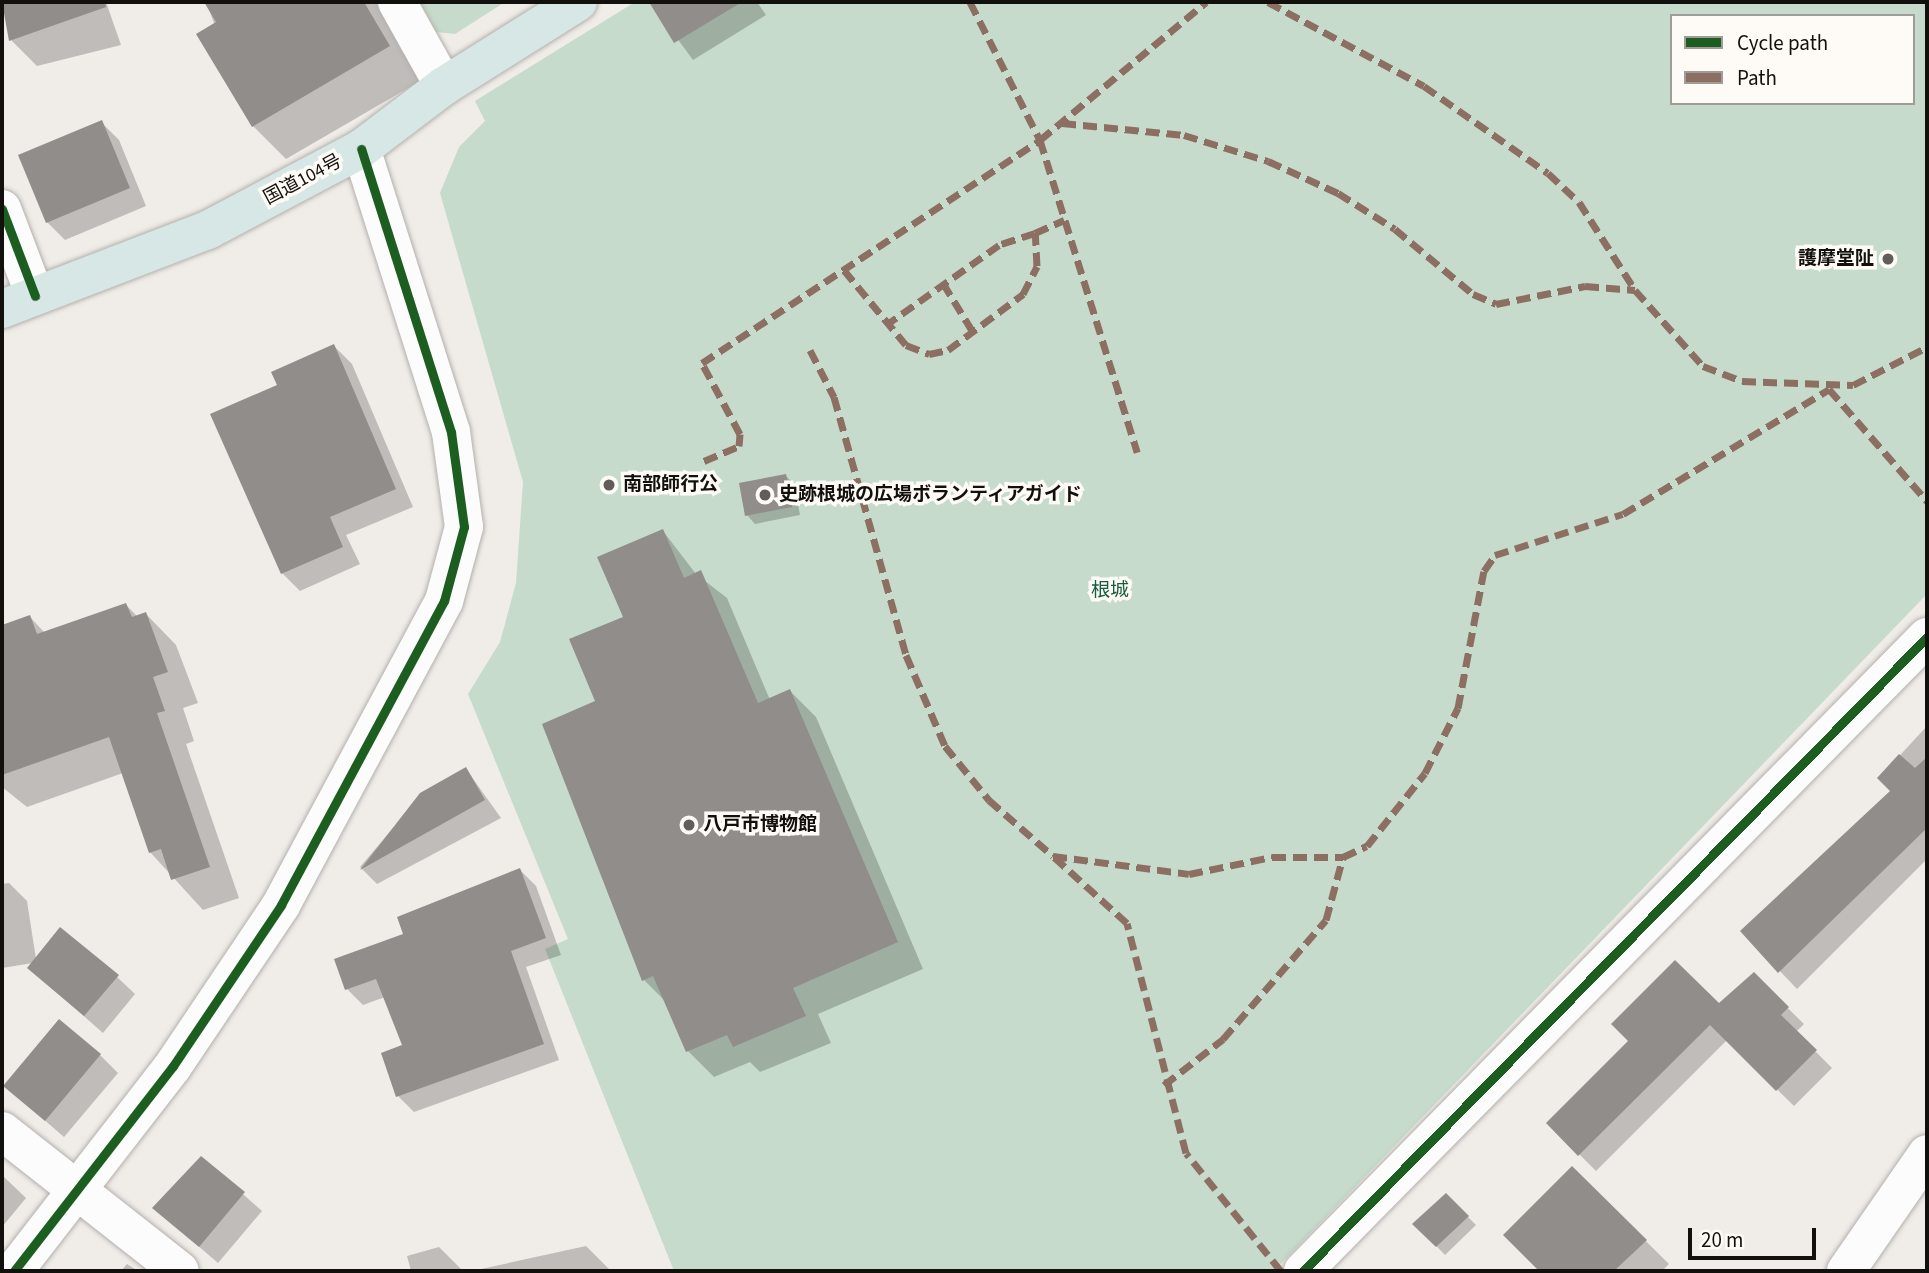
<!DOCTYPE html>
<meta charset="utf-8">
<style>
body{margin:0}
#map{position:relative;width:1929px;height:1273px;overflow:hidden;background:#f0ece8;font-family:"Source Sans 3","Noto Sans JP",sans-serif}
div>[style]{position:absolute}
.green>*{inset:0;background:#c6dbcb}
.shadow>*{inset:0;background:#0003}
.building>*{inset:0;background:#908d8a}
.roads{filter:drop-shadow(0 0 2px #b3b0ad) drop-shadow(0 0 2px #b3b0ad)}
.minor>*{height:38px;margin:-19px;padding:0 19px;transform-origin:19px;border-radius:19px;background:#fdfcfc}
.highway>*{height:38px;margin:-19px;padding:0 19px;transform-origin:19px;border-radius:19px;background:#d6e7e5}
.quiet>*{height:7px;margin-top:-3.5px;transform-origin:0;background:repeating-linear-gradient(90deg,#8d6e63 0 14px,transparent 0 21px)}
.cycleway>*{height:9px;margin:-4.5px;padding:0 4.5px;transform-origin:4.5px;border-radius:4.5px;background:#1b5e20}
.dots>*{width:19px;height:19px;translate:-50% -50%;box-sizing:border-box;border:4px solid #fefaf6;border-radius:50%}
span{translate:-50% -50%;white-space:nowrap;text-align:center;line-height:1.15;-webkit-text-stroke:7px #fefaf6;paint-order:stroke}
.street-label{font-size:19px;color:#12100d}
.poi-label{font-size:19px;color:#12100d;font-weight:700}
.right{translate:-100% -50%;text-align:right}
.left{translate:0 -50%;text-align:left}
.park-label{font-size:19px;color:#185d3d}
.frame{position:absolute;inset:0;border:4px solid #12100d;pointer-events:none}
.legend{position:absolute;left:1670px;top:14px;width:245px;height:91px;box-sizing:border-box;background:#fefaf6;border:2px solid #a09c99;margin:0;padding:9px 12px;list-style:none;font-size:21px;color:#12100d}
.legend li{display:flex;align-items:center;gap:14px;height:35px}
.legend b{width:35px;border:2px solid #a09c99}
.scale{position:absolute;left:1688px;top:1228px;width:128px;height:32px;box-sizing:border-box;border:4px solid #12100d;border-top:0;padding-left:9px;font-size:21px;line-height:24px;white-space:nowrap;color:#12100d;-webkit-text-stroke:5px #fefaf6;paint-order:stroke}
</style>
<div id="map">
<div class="green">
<div style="clip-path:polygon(420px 2px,505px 2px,455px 34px,436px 32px)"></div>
<div style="clip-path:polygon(evenodd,635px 2px,1927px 2px,1927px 594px,1274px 1271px,674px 1271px,545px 949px,568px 939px,468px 694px,500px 642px,516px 583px,523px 482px,440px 193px,459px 147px,485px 121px,475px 101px,635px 2px,1672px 16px,1913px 16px,1913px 103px,1672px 103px,1672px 16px)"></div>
</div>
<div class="shadow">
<div style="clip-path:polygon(2px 2px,106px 2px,121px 45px,37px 66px,11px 40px)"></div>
<div style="clip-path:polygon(206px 2px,376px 2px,422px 80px,286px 159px,253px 126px)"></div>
<div style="clip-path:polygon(663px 2px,757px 2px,766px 15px,693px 60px,654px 7px)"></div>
<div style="clip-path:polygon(101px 122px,119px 140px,146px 206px,65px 240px,47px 222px)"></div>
<div style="clip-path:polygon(334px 346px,352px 364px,413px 507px,346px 535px,360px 564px,300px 591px,282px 573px,279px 386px)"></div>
<div style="clip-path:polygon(785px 475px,794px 484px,800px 515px,755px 524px,747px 515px)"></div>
<div style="clip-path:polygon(663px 531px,696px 574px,727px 598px,770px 700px,790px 691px,816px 717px,923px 969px,818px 1014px,831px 1043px,760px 1072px,750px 1062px,714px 1077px,688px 1051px,666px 1002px,644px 980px,598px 702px)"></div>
<div style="clip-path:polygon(126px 605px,138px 617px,146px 614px,176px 645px,198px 703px,183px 708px,194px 741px,186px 744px,239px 898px,203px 910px,150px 852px,123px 773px,27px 807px,2px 787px,2px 627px,30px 617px,45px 633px)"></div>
<div style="clip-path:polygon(1927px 726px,1927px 859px,1797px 989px,1742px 931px,1892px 791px,1879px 778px)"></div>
<div style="clip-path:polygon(466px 769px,501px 818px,377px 884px,360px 867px,421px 795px)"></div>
<div style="clip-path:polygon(520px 870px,536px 886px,561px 955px,526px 967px,559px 1060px,414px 1112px,398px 1096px,405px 1046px,385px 997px,363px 1005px,347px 989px,405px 935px)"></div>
<div style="clip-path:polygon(9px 883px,27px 901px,36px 959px,117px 977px,135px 994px,103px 1033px,29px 968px,33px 963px,2px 968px,2px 884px)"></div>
<div style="clip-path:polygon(1754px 975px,1804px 1024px,1796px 1032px,1832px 1068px,1794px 1106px,1727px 1040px,1596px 1171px,1548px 1123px,1630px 1041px,1719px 1006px)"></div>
<div style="clip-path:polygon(100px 1055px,118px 1073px,64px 1137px,5px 1086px)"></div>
<div style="clip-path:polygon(202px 1158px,262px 1211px,218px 1263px,154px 1208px)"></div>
<div style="clip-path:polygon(1572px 1168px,1669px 1264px,1662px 1271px,1542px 1271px,1505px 1235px)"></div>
<div style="clip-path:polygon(2px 1175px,26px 1198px,2px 1227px)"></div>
<div style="clip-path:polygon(1446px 1195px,1476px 1225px,1445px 1255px,1415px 1224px)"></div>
<div style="clip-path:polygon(586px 1246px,611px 1271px,472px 1271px)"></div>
<div style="clip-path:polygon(439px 1247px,463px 1271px,411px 1271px,407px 1256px)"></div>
<div style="clip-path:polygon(127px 1264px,138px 1271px,121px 1271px)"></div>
</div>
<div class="building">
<div style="clip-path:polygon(2px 2px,105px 2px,106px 7px,9px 41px)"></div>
<div style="clip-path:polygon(204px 2px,364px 2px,390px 46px,252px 127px,196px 34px,216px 22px)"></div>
<div style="clip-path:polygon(649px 2px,742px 2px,674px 43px)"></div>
<div style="clip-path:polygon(102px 120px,130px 188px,46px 223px,18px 155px)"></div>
<div style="clip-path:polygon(334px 344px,396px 489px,330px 517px,343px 547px,281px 574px,210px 414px,277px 385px,271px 372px)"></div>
<div style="clip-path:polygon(786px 474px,792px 507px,745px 516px,739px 483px)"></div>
<div style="clip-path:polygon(663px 529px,684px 578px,701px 570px,758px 703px,790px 689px,898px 942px,793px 988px,806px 1016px,733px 1047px,727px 1035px,686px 1052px,653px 976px,642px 981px,542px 724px,595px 701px,569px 639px,623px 617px,597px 557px)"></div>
<div style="clip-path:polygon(126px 603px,132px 617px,146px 612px,168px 672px,153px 677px,165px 711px,157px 713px,210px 867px,171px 880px,161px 849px,149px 853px,109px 737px,2px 775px,2px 625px,30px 615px,37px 634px)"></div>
<div style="clip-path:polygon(1899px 754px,1915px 768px,1927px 757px,1927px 828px,1778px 973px,1740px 931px,1890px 791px,1877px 778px)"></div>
<div style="clip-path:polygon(466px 767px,485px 800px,360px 870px,420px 793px)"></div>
<div style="clip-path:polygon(520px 868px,546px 938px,511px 951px,544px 1044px,396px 1097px,381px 1053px,402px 1045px,376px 979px,345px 990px,334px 959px,403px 934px,397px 917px)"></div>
<div style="clip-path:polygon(60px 927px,119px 975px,84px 1016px,27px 968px)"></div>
<div style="clip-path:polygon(1675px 960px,1719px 1003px,1754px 972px,1789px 1007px,1781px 1015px,1817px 1050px,1776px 1091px,1710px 1025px,1578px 1156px,1546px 1123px,1628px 1041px,1611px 1024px)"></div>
<div style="clip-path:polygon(59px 1019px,101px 1054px,45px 1121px,3px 1086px)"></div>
<div style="clip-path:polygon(201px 1156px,245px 1192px,199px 1247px,152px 1208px)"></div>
<div style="clip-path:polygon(1572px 1166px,1647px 1240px,1614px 1271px,1539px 1271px,1503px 1235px)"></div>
<div style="clip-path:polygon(1446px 1193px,1469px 1216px,1436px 1247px,1412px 1224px)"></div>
</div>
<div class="roads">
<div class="minor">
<div style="left:397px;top:2px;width:96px;rotate:60.8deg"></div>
<div style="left:2px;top:209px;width:93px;rotate:69.2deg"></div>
<div style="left:2px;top:1131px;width:226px;rotate:38.2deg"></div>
<div style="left:14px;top:1271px;width:259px;rotate:-52.2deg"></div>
<div style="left:173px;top:1066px;width:194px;rotate:-56.1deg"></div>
<div style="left:281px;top:905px;width:345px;rotate:-61.8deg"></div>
<div style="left:444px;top:601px;width:77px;rotate:-74.9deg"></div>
<div style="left:464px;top:527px;width:96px;rotate:-97.8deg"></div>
<div style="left:451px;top:432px;width:297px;rotate:-107.6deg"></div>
<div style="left:1303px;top:1271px;width:890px;rotate:-45.46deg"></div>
<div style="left:1846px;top:1271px;width:142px;rotate:-55.3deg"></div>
</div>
<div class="highway">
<div style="left:2px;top:309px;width:221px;rotate:-21deg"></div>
<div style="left:208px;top:230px;width:173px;rotate:-27.9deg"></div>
<div style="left:361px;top:149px;width:104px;rotate:-37.2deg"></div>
<div style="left:444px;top:86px;width:158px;rotate:-32.1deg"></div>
</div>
</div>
<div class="quiet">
<div style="left:970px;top:2px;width:155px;rotate:63.1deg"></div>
<div style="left:1040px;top:140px;width:327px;rotate:72.7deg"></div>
<div style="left:1268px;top:2px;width:177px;rotate:28.3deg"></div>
<div style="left:1424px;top:86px;width:151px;rotate:35.1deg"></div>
<div style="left:1548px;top:173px;width:42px;rotate:43.1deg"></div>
<div style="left:1579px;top:202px;width:104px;rotate:57.5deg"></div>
<div style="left:1062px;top:123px;width:123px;rotate:5.6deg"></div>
<div style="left:1184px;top:135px;width:88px;rotate:17.2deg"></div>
<div style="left:1268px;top:161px;width:77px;rotate:24.6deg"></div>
<div style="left:1338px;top:193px;width:67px;rotate:32.3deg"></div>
<div style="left:1395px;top:229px;width:102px;rotate:39.8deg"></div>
<div style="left:1473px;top:294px;width:25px;rotate:23deg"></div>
<div style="left:1496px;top:304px;width:91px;rotate:-11.4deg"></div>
<div style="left:1585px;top:286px;width:50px;rotate:4.6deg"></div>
<div style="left:1635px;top:290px;width:102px;rotate:48.2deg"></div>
<div style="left:1703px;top:366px;width:42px;rotate:21deg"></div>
<div style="left:1742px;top:381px;width:111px;rotate:2.1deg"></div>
<div style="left:1853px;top:385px;width:83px;rotate:-27.2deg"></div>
<div style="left:1035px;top:233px;width:32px;rotate:-24deg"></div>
<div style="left:844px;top:270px;width:97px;rotate:50.4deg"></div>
<div style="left:906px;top:345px;width:25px;rotate:21deg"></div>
<div style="left:929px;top:354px;width:19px;rotate:-12deg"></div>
<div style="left:948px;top:350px;width:94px;rotate:-36.7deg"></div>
<div style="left:1023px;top:294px;width:31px;rotate:-63deg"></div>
<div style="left:1037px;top:266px;width:33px;rotate:-93deg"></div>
<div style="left:1035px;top:233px;width:38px;rotate:162deg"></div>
<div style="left:999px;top:245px;width:135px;rotate:144.7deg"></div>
<div style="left:943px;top:283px;width:57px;rotate:58.5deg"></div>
<div style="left:810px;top:350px;width:53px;rotate:62.9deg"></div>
<div style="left:834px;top:397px;width:268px;rotate:74.4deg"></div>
<div style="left:906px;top:655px;width:99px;rotate:66.8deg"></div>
<div style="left:945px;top:746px;width:70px;rotate:50.8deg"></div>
<div style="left:989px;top:800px;width:85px;rotate:41.2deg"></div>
<div style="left:704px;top:461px;width:38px;rotate:-23deg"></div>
<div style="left:739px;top:446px;width:12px;rotate:-85deg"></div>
<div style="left:740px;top:434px;width:81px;rotate:-118.2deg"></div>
<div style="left:702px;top:363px;width:405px;rotate:-33.4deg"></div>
<div style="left:1040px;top:140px;width:216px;rotate:-39.7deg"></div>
<div style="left:1164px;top:1085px;width:75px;rotate:-37.9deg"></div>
<div style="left:1223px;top:1039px;width:157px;rotate:-49.1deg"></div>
<div style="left:1326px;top:920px;width:65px;rotate:-74.9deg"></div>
<div style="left:1281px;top:1271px;width:151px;rotate:-128.8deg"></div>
<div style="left:1186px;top:1153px;width:237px;rotate:-104.4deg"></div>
<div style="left:1127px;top:923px;width:100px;rotate:-137.8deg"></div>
<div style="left:1053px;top:856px;width:137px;rotate:7.5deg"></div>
<div style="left:1189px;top:874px;width:85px;rotate:-11.6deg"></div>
<div style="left:1272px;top:857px;width:71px"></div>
<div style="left:1343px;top:857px;width:26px;rotate:-25deg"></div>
<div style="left:1367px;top:846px;width:93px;rotate:-51.5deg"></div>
<div style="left:1425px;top:773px;width:73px;rotate:-63.1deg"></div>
<div style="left:1458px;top:708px;width:139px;rotate:-79.3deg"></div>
<div style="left:1484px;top:571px;width:19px;rotate:-55deg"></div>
<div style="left:1495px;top:555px;width:134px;rotate:-17.8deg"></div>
<div style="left:1623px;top:514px;width:241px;rotate:-31.2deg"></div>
<div style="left:1829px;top:389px;width:149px;rotate:48.8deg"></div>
</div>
<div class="cycleway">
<div style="left:2px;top:209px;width:93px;rotate:69.2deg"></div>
<div style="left:14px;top:1271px;width:259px;rotate:-52.2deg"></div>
<div style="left:173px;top:1066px;width:194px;rotate:-56.1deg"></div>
<div style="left:281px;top:905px;width:345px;rotate:-61.8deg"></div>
<div style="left:444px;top:601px;width:77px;rotate:-74.9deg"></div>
<div style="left:464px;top:527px;width:96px;rotate:-97.8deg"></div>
<div style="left:451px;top:432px;width:297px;rotate:-107.6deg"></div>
<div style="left:1303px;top:1271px;width:890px;rotate:-45.46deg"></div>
</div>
<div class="dots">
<div style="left:1888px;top:259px;background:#605d5a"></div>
<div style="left:609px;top:485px;background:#605d5a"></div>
<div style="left:765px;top:495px;background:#605d5a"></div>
<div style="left:689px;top:825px;background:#605d5a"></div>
</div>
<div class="street-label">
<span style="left:303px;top:180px;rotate:-28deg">国道104号</span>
</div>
<div class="poi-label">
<span class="right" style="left:1874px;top:259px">護摩堂阯</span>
<span class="left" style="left:623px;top:485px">南部師行公</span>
<span class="left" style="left:779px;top:495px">史跡根城の広場ボランティアガイド</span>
<span class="left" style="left:703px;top:825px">八戸市博物館</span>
</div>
<div class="park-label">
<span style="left:1110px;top:591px">根城</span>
</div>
<div class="frame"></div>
<ul class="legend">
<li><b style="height:9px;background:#1b5e20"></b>Cycle path</li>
<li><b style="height:9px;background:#8d6e63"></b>Path</li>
</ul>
<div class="scale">20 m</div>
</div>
